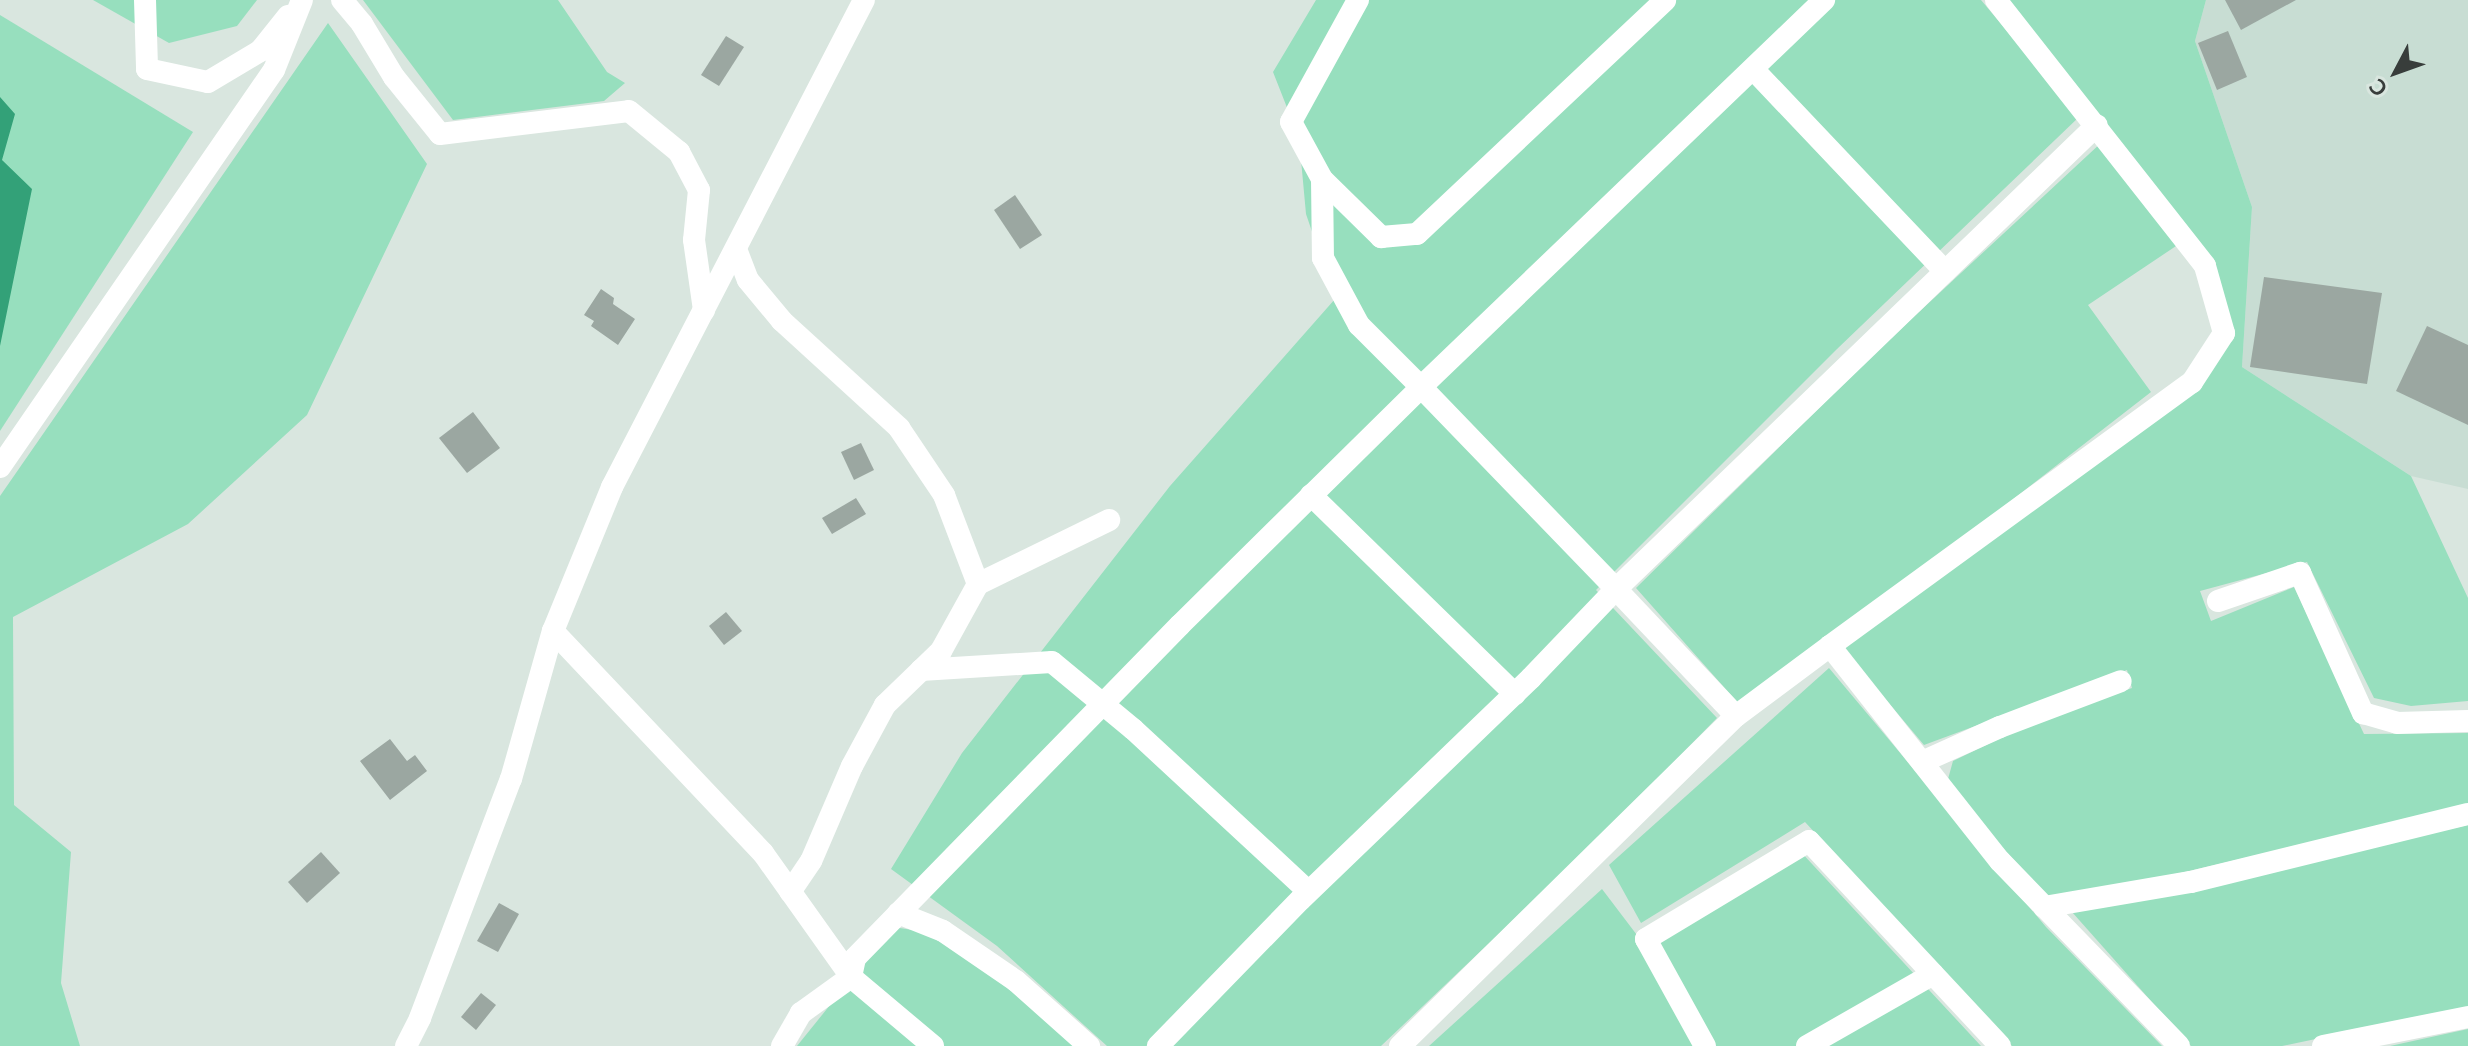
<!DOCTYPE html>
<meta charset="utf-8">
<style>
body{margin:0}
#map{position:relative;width:2468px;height:1046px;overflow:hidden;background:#d9e6df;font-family:Mulish,sans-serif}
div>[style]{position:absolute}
.built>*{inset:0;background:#c8ddd3}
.green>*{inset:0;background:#97dfbe}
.water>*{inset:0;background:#33a178}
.building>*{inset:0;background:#9ba7a1}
.minor>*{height:22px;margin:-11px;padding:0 11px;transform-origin:11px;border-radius:11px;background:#fff}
span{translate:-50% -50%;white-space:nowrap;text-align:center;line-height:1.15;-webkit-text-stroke:6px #d9e6df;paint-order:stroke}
.north{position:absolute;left:2356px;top:32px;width:80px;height:80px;-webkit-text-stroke:6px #d9e6df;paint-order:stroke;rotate:229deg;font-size:22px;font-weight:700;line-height:32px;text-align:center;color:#383d3b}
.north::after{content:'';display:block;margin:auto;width:28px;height:36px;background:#383d3b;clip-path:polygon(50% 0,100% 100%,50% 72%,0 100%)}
</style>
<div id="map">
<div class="built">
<div style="clip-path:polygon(2206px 0,2468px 0,2468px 489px,2411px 476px,2242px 367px,2252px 207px,2195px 41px)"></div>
</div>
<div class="green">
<div style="clip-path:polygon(93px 0,257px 0,237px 26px,169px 43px)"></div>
<div style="clip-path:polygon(363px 0,558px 0,607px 72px,625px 83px,604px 101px,453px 120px)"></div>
<div style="clip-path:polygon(1316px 0,1981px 0,2079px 117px,1837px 349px,1596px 590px,1717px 718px,1588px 849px,1381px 1046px,1107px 1046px,997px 946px,891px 869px,962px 753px,1170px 486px,1335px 299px,1306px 214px,1299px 138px,1273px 72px)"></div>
<div style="clip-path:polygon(2004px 0,2206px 0,2195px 41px,2252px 207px,2242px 367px,2411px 476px,2468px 598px,2468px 701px,2411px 706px,2374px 698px,2307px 562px,2200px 591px,2211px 621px,2294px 587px,2364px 734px,2468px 733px,2468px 806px,2150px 880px,2048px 897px,1979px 822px,1948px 779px,1953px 761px,2040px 719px,2132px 688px,2127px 670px,1924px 745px,1840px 645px,1968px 554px,2229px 337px,2217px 269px)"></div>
<div style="clip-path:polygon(0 15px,193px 132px,0 431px)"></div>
<div style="clip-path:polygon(328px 23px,427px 164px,307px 415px,188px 524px,13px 617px,14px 805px,71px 852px,61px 983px,80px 1046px,0 1046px,0 496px)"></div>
<div style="clip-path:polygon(2102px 142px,2182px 242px,2088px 305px,2151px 392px,1840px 634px,1738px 703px,1636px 588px,1877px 351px)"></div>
<div style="clip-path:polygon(1829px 668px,2046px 927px,2162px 1046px,2012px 1046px,1805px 822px,1641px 923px,1609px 865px)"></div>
<div style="clip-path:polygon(2468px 825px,2468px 1007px,2282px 1046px,2191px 1046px,2072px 912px)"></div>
<div style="clip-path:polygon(1800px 851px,1981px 1046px,1429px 1046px,1602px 889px,1643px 943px)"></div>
<div style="clip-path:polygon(893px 927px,926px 932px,984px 962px,1076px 1046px,797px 1046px)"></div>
<div style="clip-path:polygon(2468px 1029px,2468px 1046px,2390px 1046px)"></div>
</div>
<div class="water">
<div style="clip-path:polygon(0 97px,15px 114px,2px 160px,32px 189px,0 346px)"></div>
</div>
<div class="building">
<div style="clip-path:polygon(2225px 0,2296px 0,2241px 30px)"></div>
<div style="clip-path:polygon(2228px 31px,2247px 77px,2217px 90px,2198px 43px)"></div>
<div style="clip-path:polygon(726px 36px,744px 47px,719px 86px,701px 75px)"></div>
<div style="clip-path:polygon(1015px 195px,1042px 235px,1020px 249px,994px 210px)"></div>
<div style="clip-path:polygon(2264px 277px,2382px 293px,2367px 384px,2250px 367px)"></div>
<div style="clip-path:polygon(601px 289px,614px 298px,613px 304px,635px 319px,618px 345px,591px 326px,594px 321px,584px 315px)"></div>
<div style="clip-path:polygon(2427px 326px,2468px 345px,2468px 425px,2396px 391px)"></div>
<div style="clip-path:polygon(473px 412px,500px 448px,467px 473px,439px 438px)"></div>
<div style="clip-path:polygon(861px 443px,874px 470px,854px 480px,841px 452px)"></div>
<div style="clip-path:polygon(856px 498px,866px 514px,832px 534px,822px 518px)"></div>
<div style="clip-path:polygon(726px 612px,742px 631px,724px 645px,709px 626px)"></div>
<div style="clip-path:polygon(390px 739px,407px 761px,415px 755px,427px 771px,390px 800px,360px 761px)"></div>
<div style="clip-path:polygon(321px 852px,340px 873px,307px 903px,288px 882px)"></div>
<div style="clip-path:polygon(499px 903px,519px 914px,498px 952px,477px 941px)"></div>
<div style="clip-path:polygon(481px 993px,496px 1005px,476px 1030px,461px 1017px)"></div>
</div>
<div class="minor">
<div style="left:145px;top:0;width:69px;rotate:88.3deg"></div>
<div style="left:147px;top:69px;width:62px;rotate:12deg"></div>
<div style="left:208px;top:82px;width:61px;rotate:-30.8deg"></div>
<div style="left:260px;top:51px;width:45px;rotate:-51.3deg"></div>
<div style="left:342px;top:0;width:31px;rotate:50deg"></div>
<div style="left:362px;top:24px;width:62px;rotate:58.9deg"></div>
<div style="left:394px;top:77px;width:73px;rotate:51.1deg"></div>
<div style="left:440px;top:134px;width:190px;rotate:-6.9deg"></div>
<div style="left:629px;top:111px;width:65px;rotate:39.4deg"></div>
<div style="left:679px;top:152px;width:43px;rotate:62.2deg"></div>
<div style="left:699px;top:190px;width:50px;rotate:95.7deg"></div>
<div style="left:694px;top:240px;width:71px;rotate:81.9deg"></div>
<div style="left:1358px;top:0;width:139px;rotate:118.8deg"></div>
<div style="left:1291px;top:122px;width:65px;rotate:61.5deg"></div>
<div style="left:1322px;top:179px;width:79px;rotate:89.3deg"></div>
<div style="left:1323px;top:258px;width:76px;rotate:61.8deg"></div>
<div style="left:1359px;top:325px;width:88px;rotate:45deg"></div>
<div style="left:1421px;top:387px;width:559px;rotate:-43.84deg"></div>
<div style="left:1996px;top:0;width:338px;rotate:51.8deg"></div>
<div style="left:2205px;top:266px;width:70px;rotate:74.2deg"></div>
<div style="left:2224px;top:333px;width:59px;rotate:123.1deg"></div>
<div style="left:2192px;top:382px;width:448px;rotate:143.9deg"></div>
<div style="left:1830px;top:646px;width:274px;rotate:51.7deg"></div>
<div style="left:2000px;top:861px;width:257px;rotate:45.9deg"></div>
<div style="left:1753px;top:69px;width:279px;rotate:46.5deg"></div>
<div style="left:1322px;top:179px;width:83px;rotate:44.5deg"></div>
<div style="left:1381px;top:237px;width:36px;rotate:-5deg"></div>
<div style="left:1417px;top:234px;width:341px;rotate:-43.3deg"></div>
<div style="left:736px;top:249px;width:33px;rotate:69deg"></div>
<div style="left:748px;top:280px;width:53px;rotate:50.3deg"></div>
<div style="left:782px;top:321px;width:159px;rotate:42.4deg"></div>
<div style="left:899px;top:428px;width:81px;rotate:56.1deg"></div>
<div style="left:944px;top:495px;width:95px;rotate:69.1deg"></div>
<div style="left:978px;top:584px;width:77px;rotate:118.9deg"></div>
<div style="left:941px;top:651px;width:78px;rotate:136deg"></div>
<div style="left:885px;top:705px;width:69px;rotate:118.4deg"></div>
<div style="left:852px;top:766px;width:103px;rotate:113.3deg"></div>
<div style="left:811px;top:861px;width:37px;rotate:124deg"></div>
<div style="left:0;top:467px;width:482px;rotate:-55.4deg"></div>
<div style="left:274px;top:70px;width:75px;rotate:-68.2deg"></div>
<div style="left:1311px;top:495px;width:285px;rotate:44.3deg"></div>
<div style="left:978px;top:584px;width:146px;rotate:-26deg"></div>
<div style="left:2218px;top:601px;width:87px;rotate:-18.9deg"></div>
<div style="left:2300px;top:573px;width:154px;rotate:65.8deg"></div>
<div style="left:2363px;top:713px;width:35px;rotate:16deg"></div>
<div style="left:2397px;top:723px;width:71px;rotate:-1.6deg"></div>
<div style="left:553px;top:631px;width:306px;rotate:46.6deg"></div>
<div style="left:763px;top:853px;width:152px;rotate:54.6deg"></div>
<div style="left:851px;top:977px;width:62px;rotate:144.2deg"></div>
<div style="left:801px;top:1013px;width:38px;rotate:120deg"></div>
<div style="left:1830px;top:646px;width:117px;rotate:143.3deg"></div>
<div style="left:1736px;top:716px;width:175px;rotate:-133.4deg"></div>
<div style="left:1616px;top:589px;width:668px;rotate:-43.97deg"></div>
<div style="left:921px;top:670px;width:131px;rotate:-3.5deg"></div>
<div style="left:1052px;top:662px;width:105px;rotate:39.6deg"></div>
<div style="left:1133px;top:729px;width:238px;rotate:42.8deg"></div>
<div style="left:1922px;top:762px;width:85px;rotate:-24.2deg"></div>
<div style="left:2000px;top:727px;width:129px;rotate:-20.8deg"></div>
<div style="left:2044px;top:907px;width:149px;rotate:-9.7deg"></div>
<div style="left:2191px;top:882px;width:285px;rotate:-13.8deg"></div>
<div style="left:898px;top:913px;width:48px;rotate:21.8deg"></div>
<div style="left:943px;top:931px;width:88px;rotate:34.4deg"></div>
<div style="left:1016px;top:981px;width:98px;rotate:41.7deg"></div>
<div style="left:406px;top:1046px;width:31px;rotate:-63deg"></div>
<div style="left:420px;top:1018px;width:256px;rotate:-69.2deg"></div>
<div style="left:511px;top:779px;width:154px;rotate:-74.2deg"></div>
<div style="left:553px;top:631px;width:156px;rotate:-67.7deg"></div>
<div style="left:612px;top:487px;width:548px;rotate:-62.64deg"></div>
<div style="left:933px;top:1046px;width:107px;rotate:-139.9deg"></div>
<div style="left:851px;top:977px;width:19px;rotate:-78deg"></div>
<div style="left:855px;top:958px;width:465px;rotate:-45.7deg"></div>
<div style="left:1180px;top:625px;width:339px;rotate:-44.6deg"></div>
<div style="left:1421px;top:387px;width:281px;rotate:46deg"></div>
<div style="left:1616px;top:589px;width:123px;rotate:133.7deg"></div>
<div style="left:1531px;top:678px;width:320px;rotate:136.1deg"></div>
<div style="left:1300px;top:900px;width:204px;rotate:134.2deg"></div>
<div style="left:1400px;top:1046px;width:471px;rotate:-44.5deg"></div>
<div style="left:1705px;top:1046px;width:122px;rotate:-118.9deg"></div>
<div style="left:1646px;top:939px;width:190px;rotate:-31deg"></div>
<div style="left:1809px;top:841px;width:280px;rotate:47deg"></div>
<div style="left:1807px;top:1046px;width:145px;rotate:-29.7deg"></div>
<div style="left:2323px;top:1046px;width:148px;rotate:-11.3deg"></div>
</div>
<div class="north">С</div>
</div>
